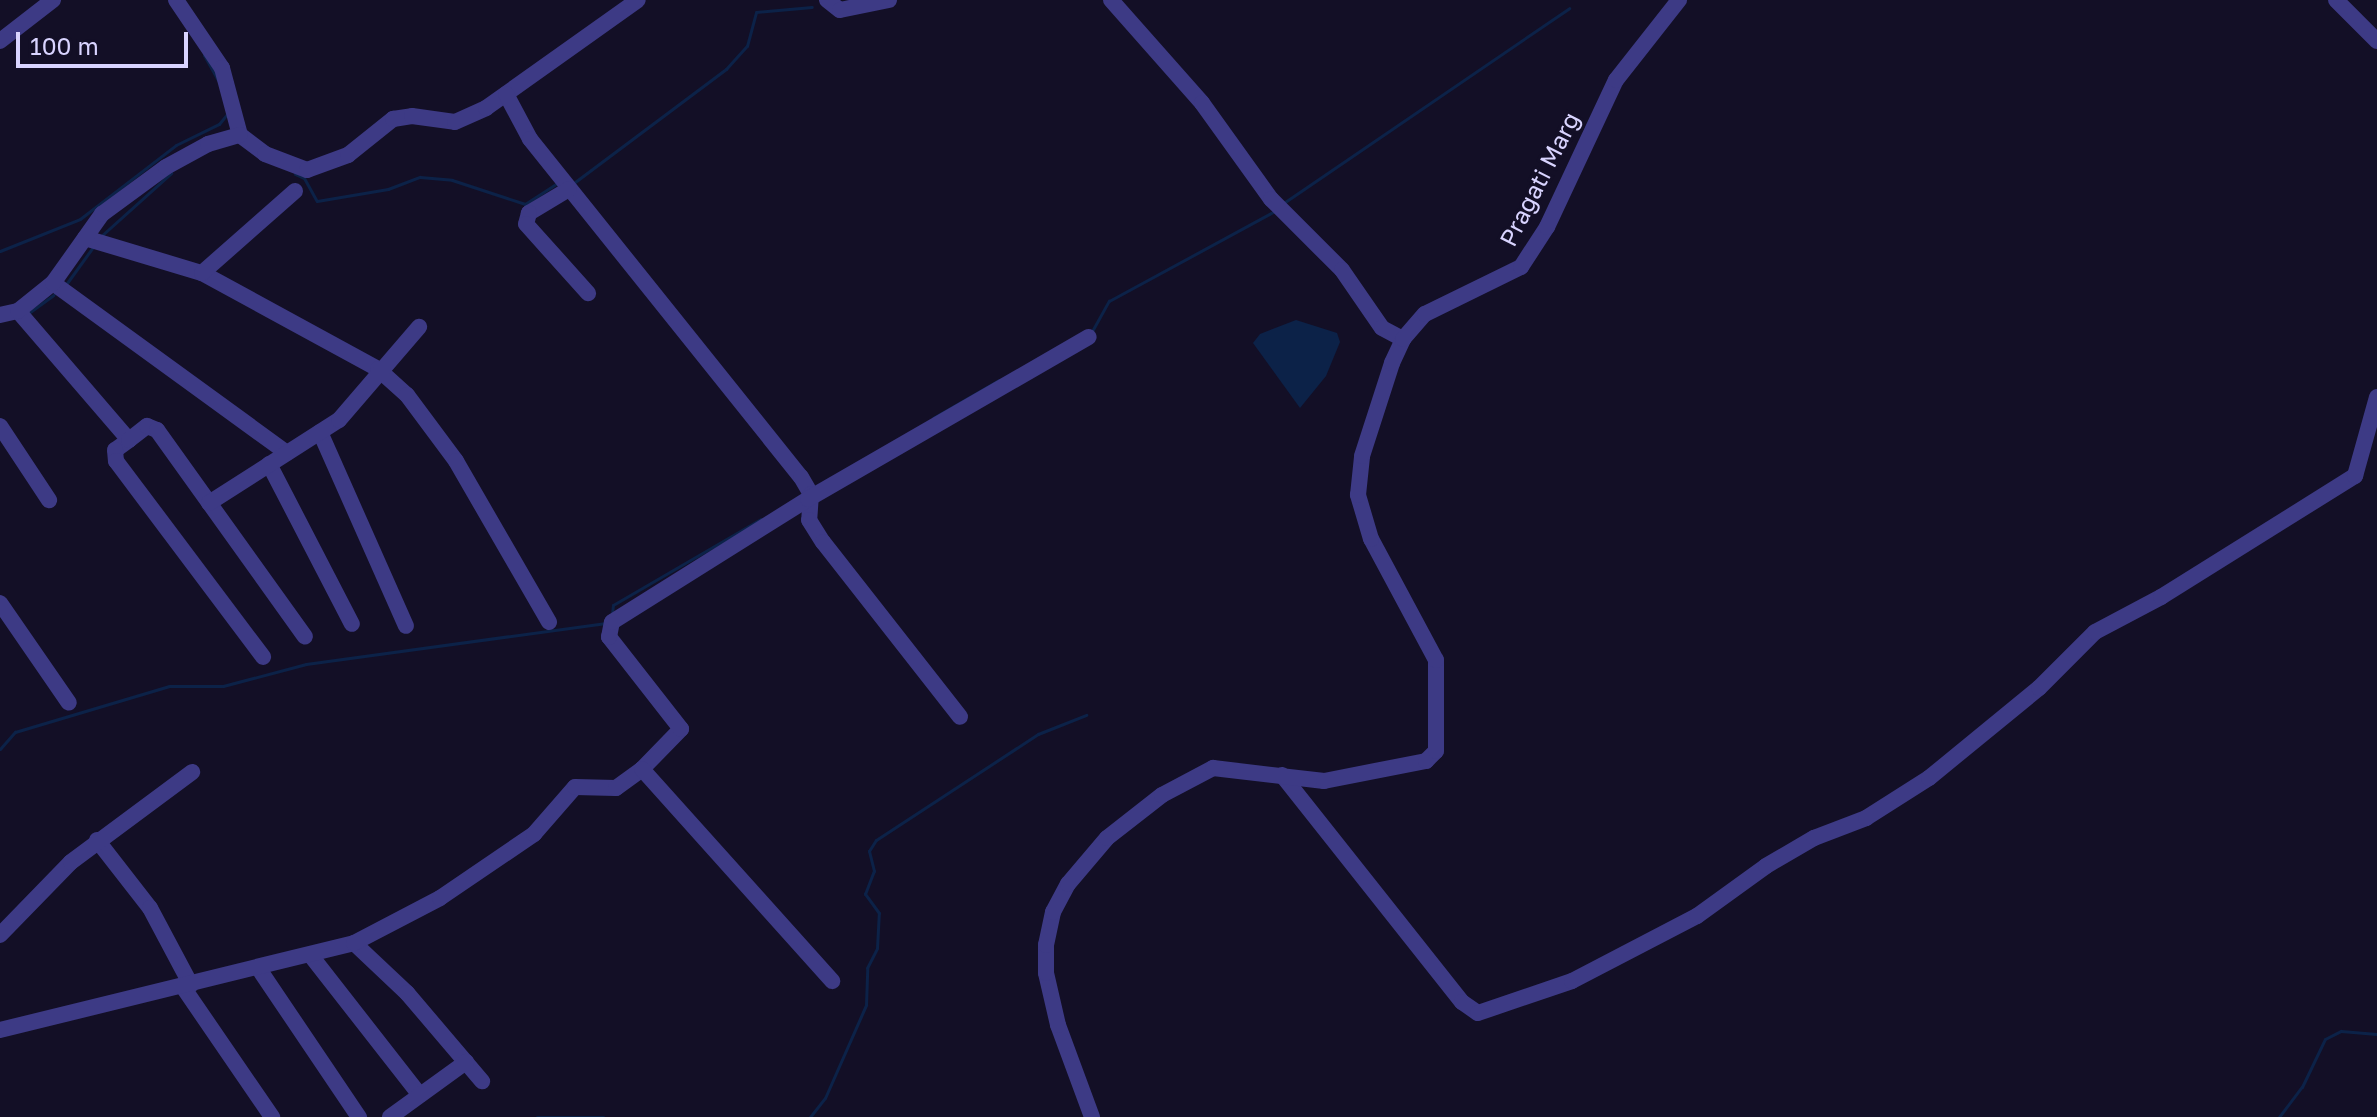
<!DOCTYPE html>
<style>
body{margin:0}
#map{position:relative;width:2377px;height:1117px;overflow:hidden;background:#130f26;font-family:"Golos Text",sans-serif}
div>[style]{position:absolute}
.water>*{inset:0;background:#0c2248}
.stream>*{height:3px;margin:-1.5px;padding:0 1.5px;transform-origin:1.5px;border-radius:1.5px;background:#0c2248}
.minor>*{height:16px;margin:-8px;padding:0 8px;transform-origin:8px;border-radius:8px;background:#3d3a85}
span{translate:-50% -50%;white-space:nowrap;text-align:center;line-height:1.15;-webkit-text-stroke:6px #130f26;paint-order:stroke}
.street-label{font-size:24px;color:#d9d4ff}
.scale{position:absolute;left:16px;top:32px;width:172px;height:36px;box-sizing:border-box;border:4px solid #d9d4ff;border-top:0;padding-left:10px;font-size:24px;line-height:28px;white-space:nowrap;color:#d9d4ff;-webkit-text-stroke:6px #130f26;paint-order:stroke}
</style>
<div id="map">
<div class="water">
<div style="clip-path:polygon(1296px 320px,1337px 333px,1340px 342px,1326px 376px,1300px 408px,1253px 343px,1260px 334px)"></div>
</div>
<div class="stream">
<div style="left:204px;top:55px;width:29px;rotate:61deg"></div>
<div style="left:295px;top:174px;width:10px;rotate:24deg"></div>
<div style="left:304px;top:178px;width:26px;rotate:61deg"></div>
<div style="left:317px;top:201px;width:72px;rotate:-9.6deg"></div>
<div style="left:388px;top:189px;width:34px;rotate:-21deg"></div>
<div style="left:420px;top:177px;width:32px;rotate:5deg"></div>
<div style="left:452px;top:180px;width:77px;rotate:18.2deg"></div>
<div style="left:525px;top:204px;width:40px;rotate:-32.9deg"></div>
<div style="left:575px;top:182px;width:189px;rotate:-36.8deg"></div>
<div style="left:726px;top:69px;width:31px;rotate:-48deg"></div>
<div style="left:747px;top:46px;width:35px;rotate:-75deg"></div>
<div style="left:756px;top:12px;width:56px;rotate:-5.1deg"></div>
<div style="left:1285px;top:202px;width:344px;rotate:-34.3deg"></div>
<div style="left:100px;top:237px;width:96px;rotate:-42deg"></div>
<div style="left:0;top:251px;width:86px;rotate:-21.8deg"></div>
<div style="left:80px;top:219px;width:121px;rotate:-37.6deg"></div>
<div style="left:176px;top:145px;width:48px;rotate:-26deg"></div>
<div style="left:219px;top:124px;width:13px;rotate:-51deg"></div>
<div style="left:67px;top:283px;width:44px;rotate:-54.2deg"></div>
<div style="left:30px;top:312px;width:29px;rotate:-36deg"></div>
<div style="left:1091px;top:333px;width:37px;rotate:-61deg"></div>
<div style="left:1109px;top:301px;width:187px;rotate:-28.5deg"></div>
<div style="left:933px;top:418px;width:76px;rotate:-29.9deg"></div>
<div style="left:612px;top:614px;width:9px;rotate:-84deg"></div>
<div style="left:613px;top:605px;width:171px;rotate:-30.2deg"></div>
<div style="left:0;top:749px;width:23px;rotate:-49deg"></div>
<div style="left:15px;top:732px;width:161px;rotate:-16.6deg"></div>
<div style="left:169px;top:686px;width:54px"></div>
<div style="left:223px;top:686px;width:86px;rotate:-14.8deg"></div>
<div style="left:306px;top:664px;width:301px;rotate:-7.8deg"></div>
<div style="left:537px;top:1117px;width:66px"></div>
<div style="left:810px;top:1117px;width:24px;rotate:-52deg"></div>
<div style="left:825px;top:1098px;width:102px;rotate:-66.2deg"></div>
<div style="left:866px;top:1005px;width:37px;rotate:-88deg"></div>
<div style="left:867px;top:968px;width:22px;rotate:-63deg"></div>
<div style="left:877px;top:948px;width:35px;rotate:-87deg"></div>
<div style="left:879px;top:913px;width:24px;rotate:-126deg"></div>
<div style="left:865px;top:894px;width:25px;rotate:-69deg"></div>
<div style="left:874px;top:871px;width:21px;rotate:-104deg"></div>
<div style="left:869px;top:851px;width:13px;rotate:-58deg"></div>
<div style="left:876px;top:840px;width:194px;rotate:-33.2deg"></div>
<div style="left:1038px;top:734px;width:52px;rotate:-21.6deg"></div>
<div style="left:2279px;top:1117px;width:38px;rotate:-53deg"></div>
<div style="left:2302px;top:1087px;width:53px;rotate:-64.4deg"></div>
<div style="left:2325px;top:1039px;width:18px;rotate:-27deg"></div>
<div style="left:2341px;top:1031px;width:36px;rotate:5deg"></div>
</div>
<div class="minor">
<div style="left:176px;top:0;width:82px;rotate:55.9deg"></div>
<div style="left:222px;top:68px;width:69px;rotate:75deg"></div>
<div style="left:240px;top:135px;width:31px;rotate:37deg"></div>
<div style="left:265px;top:154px;width:45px;rotate:20.9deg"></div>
<div style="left:307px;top:170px;width:44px;rotate:-20.1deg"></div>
<div style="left:348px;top:155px;width:58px;rotate:-38.7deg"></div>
<div style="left:393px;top:119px;width:19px;rotate:-9deg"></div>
<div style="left:412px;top:116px;width:43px;rotate:7.9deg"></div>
<div style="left:455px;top:122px;width:34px;rotate:-24deg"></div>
<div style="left:486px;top:108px;width:186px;rotate:-35.4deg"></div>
<div style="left:827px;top:0;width:16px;rotate:38deg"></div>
<div style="left:840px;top:10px;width:50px;rotate:-11.5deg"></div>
<div style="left:1111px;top:0;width:137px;rotate:48.5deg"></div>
<div style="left:1202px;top:103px;width:118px;rotate:54.3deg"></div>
<div style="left:1271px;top:199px;width:100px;rotate:45deg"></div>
<div style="left:1342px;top:270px;width:70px;rotate:55.4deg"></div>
<div style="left:1382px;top:328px;width:24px;rotate:28deg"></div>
<div style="left:2336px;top:0;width:58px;rotate:45deg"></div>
<div style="left:0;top:41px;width:67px;rotate:-37.7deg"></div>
<div style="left:506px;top:94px;width:51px;rotate:61.9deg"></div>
<div style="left:530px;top:139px;width:433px;rotate:51.3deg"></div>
<div style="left:801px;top:477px;width:20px;rotate:60deg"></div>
<div style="left:811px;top:494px;width:26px;rotate:94deg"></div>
<div style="left:809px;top:520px;width:26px;rotate:58deg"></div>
<div style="left:823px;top:542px;width:222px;rotate:51.9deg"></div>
<div style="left:569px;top:189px;width:47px;rotate:149deg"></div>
<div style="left:529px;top:213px;width:11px;rotate:105deg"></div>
<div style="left:526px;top:224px;width:93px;rotate:48.1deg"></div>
<div style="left:85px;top:238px;width:122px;rotate:16.7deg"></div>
<div style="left:202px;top:273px;width:200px;rotate:28.6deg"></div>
<div style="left:378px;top:369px;width:39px;rotate:42deg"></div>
<div style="left:407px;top:395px;width:82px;rotate:53.4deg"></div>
<div style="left:456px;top:461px;width:186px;rotate:60deg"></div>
<div style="left:202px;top:273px;width:124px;rotate:-41.4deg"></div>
<div style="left:53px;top:283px;width:289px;rotate:36deg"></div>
<div style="left:18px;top:311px;width:170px;rotate:49.3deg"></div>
<div style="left:129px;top:440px;width:17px;rotate:144deg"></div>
<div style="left:115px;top:450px;width:11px;rotate:85deg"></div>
<div style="left:116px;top:461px;width:245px;rotate:53.1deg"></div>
<div style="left:0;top:315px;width:18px;rotate:-13deg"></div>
<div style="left:18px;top:311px;width:45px;rotate:-38.7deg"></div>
<div style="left:53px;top:283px;width:85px;rotate:-54.6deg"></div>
<div style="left:102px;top:214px;width:79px;rotate:-36.3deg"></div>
<div style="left:166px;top:167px;width:48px;rotate:-28.7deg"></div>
<div style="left:208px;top:144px;width:33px;rotate:-16deg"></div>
<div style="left:0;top:426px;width:89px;rotate:56.5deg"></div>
<div style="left:320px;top:432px;width:212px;rotate:66.1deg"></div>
<div style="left:129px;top:440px;width:23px;rotate:-38deg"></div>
<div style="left:147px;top:426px;width:11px;rotate:22deg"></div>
<div style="left:157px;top:430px;width:254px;rotate:54.4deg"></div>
<div style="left:269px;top:464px;width:180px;rotate:62.6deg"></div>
<div style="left:209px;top:503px;width:154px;rotate:-32.6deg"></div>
<div style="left:339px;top:420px;width:123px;rotate:-49.3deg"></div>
<div style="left:0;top:603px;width:121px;rotate:55.4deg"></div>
<div style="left:642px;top:769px;width:56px;rotate:-45.7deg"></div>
<div style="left:681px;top:729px;width:117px;rotate:-128deg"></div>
<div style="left:609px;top:637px;width:15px;rotate:-79deg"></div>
<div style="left:612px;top:622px;width:231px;rotate:-32.1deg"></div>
<div style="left:808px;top:499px;width:324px;rotate:-30deg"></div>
<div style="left:1282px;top:775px;width:290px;rotate:51.6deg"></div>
<div style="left:1462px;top:1002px;width:19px;rotate:35deg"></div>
<div style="left:1478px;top:1013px;width:99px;rotate:-18.8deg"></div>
<div style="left:1572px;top:981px;width:141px;rotate:-27.5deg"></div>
<div style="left:1697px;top:916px;width:85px;rotate:-35.9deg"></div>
<div style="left:1766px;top:866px;width:56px;rotate:-30.3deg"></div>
<div style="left:1814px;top:838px;width:56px;rotate:-21deg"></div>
<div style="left:1866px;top:818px;width:75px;rotate:-32.4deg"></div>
<div style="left:1929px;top:778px;width:142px;rotate:-39.3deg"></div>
<div style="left:2039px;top:688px;width:79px;rotate:-45deg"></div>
<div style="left:2095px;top:632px;width:75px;rotate:-27.9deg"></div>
<div style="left:2161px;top:597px;width:229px;rotate:-32deg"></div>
<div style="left:2355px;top:476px;width:82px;rotate:-74.4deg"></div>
<div style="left:97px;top:840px;width:86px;rotate:52.1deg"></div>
<div style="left:150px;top:908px;width:87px;rotate:62deg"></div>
<div style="left:0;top:935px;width:102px;rotate:-45.8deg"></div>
<div style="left:71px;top:862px;width:151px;rotate:-36.6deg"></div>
<div style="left:354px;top:943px;width:73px;rotate:43.3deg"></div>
<div style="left:407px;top:993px;width:116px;rotate:49.6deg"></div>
<div style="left:312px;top:957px;width:175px;rotate:52deg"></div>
<div style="left:259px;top:969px;width:179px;rotate:56deg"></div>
<div style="left:183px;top:987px;width:158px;rotate:55.6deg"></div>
<div style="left:0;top:1030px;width:365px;rotate:-13.8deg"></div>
<div style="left:354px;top:943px;width:97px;rotate:-27.6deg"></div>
<div style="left:440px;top:898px;width:114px;rotate:-34.2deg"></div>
<div style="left:534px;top:834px;width:62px;rotate:-48.9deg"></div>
<div style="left:575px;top:787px;width:41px;rotate:1.4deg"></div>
<div style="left:616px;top:788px;width:32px;rotate:-36deg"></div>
<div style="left:642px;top:769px;width:285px;rotate:48.1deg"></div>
<div style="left:390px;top:1117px;width:94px;rotate:-35.9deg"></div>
<div style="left:1092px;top:1117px;width:98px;rotate:-110.3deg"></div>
<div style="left:1058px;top:1025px;width:53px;rotate:-103deg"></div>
<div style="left:1046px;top:973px;width:28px;rotate:-90deg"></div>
<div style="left:1046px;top:945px;width:34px;rotate:-78deg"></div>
<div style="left:1053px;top:912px;width:32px;rotate:-62deg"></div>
<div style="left:1068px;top:884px;width:60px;rotate:-49.7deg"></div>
<div style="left:1107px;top:838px;width:70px;rotate:-38deg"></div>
<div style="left:1162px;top:795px;width:58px;rotate:-27.9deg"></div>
<div style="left:1213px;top:768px;width:112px;rotate:6.7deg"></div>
<div style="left:1324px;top:781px;width:104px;rotate:-11.1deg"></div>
<div style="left:1426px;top:761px;width:14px;rotate:-45deg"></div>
<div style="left:1436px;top:751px;width:91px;rotate:-90deg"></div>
<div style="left:1436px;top:660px;width:137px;rotate:-118.2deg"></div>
<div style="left:1371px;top:539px;width:46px;rotate:-106.5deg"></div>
<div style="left:1358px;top:495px;width:39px;rotate:-84deg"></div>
<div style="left:1362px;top:456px;width:98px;rotate:-72.1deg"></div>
<div style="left:1392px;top:363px;width:26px;rotate:-65deg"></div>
<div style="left:1403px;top:339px;width:33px;rotate:-49deg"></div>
<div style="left:1425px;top:314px;width:107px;rotate:-26.1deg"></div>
<div style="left:1521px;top:267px;width:48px;rotate:-57deg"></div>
<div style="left:1547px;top:227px;width:162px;rotate:-64.9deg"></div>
<div style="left:1616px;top:80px;width:102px;rotate:-51.8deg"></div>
</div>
<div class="street-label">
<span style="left:1539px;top:179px;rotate:-63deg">Pragati Marg</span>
</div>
<div class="scale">100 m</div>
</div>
